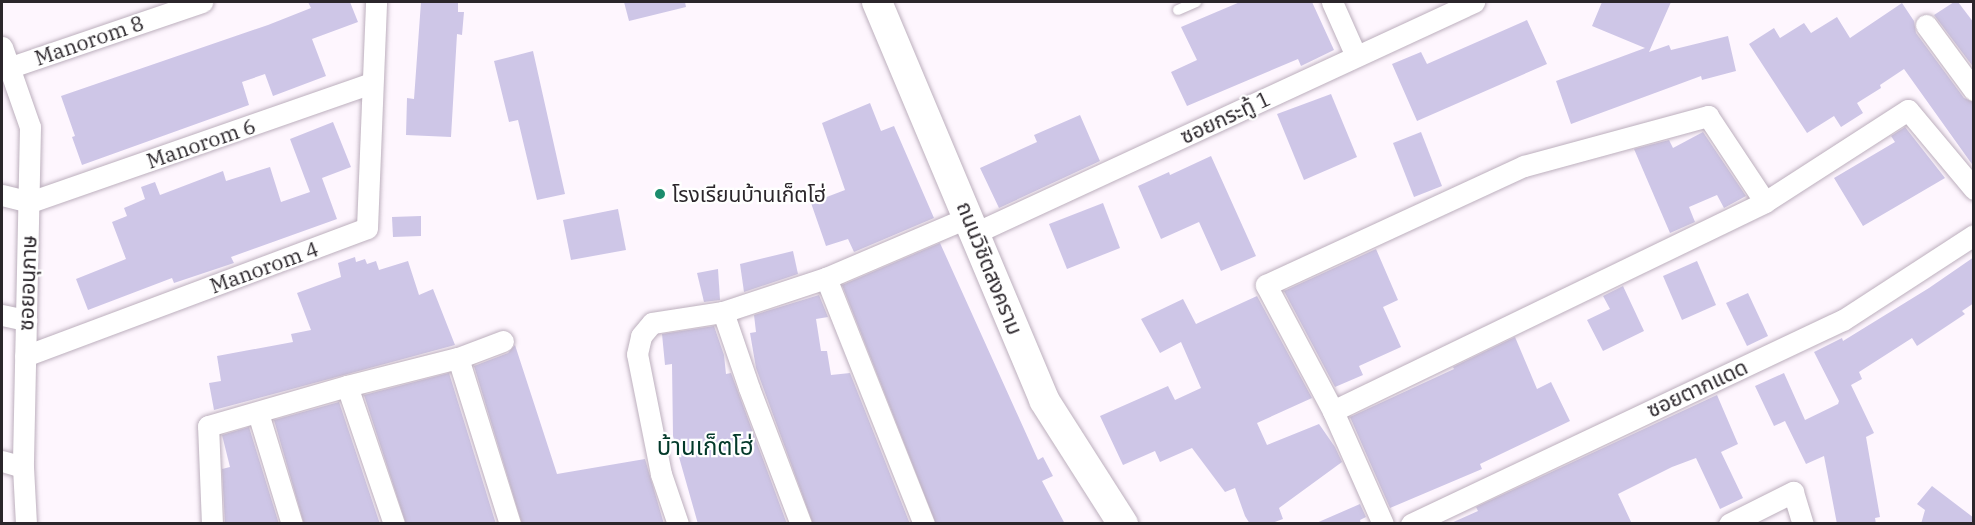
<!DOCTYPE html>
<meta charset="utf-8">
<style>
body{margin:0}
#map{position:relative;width:1975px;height:525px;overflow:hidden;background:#fef6fe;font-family:"IBM Plex Serif","Noto Sans Thai",serif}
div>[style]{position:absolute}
.building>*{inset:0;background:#cec6e7}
.roads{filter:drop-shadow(0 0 2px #bcafbd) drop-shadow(0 0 2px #bcafbd)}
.lane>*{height:10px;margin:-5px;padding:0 5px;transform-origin:5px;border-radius:5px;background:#fff}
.street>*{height:21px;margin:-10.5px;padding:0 10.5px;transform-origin:10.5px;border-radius:10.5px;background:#fff}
.secondary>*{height:30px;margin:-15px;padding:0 15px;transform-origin:15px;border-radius:15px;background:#fff}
.dots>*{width:16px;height:16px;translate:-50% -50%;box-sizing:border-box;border:3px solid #fff;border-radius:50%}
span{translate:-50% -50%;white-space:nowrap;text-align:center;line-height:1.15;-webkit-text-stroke:4.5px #fff;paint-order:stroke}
.street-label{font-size:21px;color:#2b262b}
.poi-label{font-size:21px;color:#2b262b}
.left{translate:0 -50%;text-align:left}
.quarter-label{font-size:24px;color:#03392a}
.frame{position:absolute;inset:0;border:3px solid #2b262b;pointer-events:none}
</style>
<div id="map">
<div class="building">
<div style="clip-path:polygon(308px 2px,350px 2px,358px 22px,312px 39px,326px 76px,273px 96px,265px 74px,242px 82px,249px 105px,82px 165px,72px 137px,75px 136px,61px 96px,268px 25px,311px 8px)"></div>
<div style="clip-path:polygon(421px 2px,458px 2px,458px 12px,464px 12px,462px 35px,457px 34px,451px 137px,406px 135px,407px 98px,414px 99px)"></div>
<div style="clip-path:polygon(624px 2px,685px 2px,686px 7px,629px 21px)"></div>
<div style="clip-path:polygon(1240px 2px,1312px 2px,1334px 50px,1301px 66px,1298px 59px,1187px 106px,1171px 72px,1197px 60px,1181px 27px)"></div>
<div style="clip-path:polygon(1602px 2px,1671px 2px,1649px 52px,1669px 45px,1671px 50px,1728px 36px,1736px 71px,1702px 80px,1701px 76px,1571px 124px,1556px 81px,1645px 48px,1592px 26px)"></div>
<div style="clip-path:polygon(1954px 2px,1958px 2px,1974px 23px,1974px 68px,1934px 15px)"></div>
<div style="clip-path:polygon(1902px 3px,1914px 21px,1916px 33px,1964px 98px,1974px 102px,1974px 167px,1904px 69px,1880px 85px,1881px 88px,1857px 103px,1863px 113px,1841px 127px,1834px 116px,1807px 133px,1749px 44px,1774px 28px,1780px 38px,1804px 23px,1811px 33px,1837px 17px,1850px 38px)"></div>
<div style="clip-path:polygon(1527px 20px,1547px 64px,1417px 121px,1392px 64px,1421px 52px,1427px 64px)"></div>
<div style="clip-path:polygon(533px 51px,565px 194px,537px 200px,518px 120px,509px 122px,494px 61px)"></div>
<div style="clip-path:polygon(1331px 94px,1357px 157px,1304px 180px,1277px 114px)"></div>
<div style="clip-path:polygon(870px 103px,881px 131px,894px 126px,934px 218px,854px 252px,848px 239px,826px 246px,811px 203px,845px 190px,822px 123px)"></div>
<div style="clip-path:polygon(1080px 115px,1100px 161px,999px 208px,980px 168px,1037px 142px,1034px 135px)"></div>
<div style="clip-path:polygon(333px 122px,351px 167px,322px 178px,337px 219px,231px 257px,234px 263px,174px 283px,172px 278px,88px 310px,76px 279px,126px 259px,112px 222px,127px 216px,124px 208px,145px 199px,141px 187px,155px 182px,160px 195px,223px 171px,226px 181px,270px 167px,281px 202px,310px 192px,290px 139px)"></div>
<div style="clip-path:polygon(1905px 127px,1945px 178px,1863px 226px,1834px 178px,1895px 142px,1891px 136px)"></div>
<div style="clip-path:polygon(1421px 132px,1442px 186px,1414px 197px,1393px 143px)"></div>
<div style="clip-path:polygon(1703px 132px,1746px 196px,1724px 208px,1717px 195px,1689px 207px,1695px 222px,1670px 233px,1634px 149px,1669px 140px,1673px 148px)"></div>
<div style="clip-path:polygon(1211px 156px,1256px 256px,1221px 271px,1199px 222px,1161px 239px,1138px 186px,1169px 172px,1170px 175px)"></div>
<div style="clip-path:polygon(1103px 203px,1120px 248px,1067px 269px,1049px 224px)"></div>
<div style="clip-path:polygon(618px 209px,626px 250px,571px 260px,563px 220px)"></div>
<div style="clip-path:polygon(421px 216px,421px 236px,393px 237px,392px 217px)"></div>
<div style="clip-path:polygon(940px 243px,1038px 460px,1043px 457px,1053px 476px,1042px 481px,1065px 524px,936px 524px,842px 285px)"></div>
<div style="clip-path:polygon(1376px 249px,1398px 300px,1383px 307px,1401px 347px,1359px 366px,1363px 375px,1335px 387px,1284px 291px)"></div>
<div style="clip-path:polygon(793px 251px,798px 274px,744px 292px,740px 264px)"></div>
<div style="clip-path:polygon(355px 257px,356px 262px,365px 259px,367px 264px,376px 261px,379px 270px,408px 261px,419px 295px,433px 289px,455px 345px,214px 410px,209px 383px,221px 381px,217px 356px,293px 342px,291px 334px,311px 330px,297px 293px,341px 277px,338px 263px)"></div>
<div style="clip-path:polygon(1974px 257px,1974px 303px,1962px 311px,1965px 314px,1917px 346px,1912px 338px,1859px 372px,1862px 379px,1851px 385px,1874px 433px,1866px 437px,1880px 517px,1875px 518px,1876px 524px,1837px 524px,1824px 456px,1806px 464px,1785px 421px,1774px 426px,1755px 386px,1784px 373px,1805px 420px,1838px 404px,1839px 401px,1814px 352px,1842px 338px,1843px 341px,1929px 288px)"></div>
<div style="clip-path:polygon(1697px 261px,1716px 305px,1682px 320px,1663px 276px)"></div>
<div style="clip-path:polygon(718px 269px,720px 300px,704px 302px,697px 273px)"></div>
<div style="clip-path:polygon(1623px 286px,1644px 331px,1603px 351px,1587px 320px,1610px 309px,1603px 296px)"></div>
<div style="clip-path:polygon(1748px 293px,1768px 336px,1747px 346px,1726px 303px)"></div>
<div style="clip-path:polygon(819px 295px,828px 317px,816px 319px,821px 351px,827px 351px,831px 375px,850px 373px,910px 524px,813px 524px,756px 368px,750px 333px,756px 332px,754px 315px)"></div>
<div style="clip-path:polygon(1257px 296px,1312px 398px,1257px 423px,1267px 445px,1319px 424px,1335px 447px,1342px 462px,1279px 508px,1283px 519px,1269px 524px,1250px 524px,1245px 516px,1235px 488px,1225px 492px,1192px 448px,1160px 462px,1155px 451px,1123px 465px,1100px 416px,1168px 386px,1175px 400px,1201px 388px,1181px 342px,1160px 353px,1141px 319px,1183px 299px,1196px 324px)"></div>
<div style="clip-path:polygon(714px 326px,724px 355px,726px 374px,731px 373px,787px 524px,698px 524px,673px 436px,672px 364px,665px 365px,662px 334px)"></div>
<div style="clip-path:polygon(1515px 337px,1537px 389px,1551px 382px,1570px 421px,1480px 464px,1482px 469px,1390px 508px,1350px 417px,1454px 369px,1453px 367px)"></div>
<div style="clip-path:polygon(515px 345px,557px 474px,645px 459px,664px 524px,522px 524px,474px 366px,508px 353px)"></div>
<div style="clip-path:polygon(449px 373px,496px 524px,406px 524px,364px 395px)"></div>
<div style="clip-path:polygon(1717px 395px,1738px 444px,1721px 452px,1743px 498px,1720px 509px,1696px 458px,1672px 467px,1618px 494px,1632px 524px,1449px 524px,1478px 511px,1476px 507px)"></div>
<div style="clip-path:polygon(339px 402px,380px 524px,304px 524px,274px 420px)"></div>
<div style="clip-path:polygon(249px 427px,279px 524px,225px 524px,222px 469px,230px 467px,222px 435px)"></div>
<div style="clip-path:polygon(1932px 486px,1974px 518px,1974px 524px,1921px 524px,1925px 510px,1917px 504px)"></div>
<div style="clip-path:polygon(1360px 504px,1366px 517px,1360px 520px,1361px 524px,1314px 524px)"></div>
</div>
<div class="roads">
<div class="lane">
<div style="left:1178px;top:10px;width:20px;rotate:-24deg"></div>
</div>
<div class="street">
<div style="left:1332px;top:2px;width:59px;rotate:66deg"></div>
<div style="left:1926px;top:25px;width:81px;rotate:53.6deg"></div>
<div style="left:2px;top:47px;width:85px;rotate:70.7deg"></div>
<div style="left:30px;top:127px;width:340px;rotate:91.2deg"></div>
<div style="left:23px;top:467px;width:57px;rotate:87deg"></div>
<div style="left:11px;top:67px;width:202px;rotate:-18.8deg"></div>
<div style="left:2px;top:195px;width:29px;rotate:14deg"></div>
<div style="left:30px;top:202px;width:362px;rotate:-19.2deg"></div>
<div style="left:975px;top:233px;width:550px;rotate:-24.84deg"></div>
<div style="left:826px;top:278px;width:265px;rotate:68.3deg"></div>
<div style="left:723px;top:312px;width:80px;rotate:71.1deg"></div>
<div style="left:749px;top:388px;width:146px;rotate:69.1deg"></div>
<div style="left:2px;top:315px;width:25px;rotate:12deg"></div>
<div style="left:25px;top:356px;width:365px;rotate:-20.5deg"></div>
<div style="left:367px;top:228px;width:226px;rotate:-87.7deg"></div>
<div style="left:458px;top:358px;width:174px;rotate:72.6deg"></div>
<div style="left:347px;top:386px;width:146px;rotate:71.2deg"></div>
<div style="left:1333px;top:411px;width:480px;rotate:-25.8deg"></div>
<div style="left:1765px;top:202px;width:170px;rotate:-32.8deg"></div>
<div style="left:1908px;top:110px;width:103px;rotate:50.1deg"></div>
<div style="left:258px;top:413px;width:116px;rotate:73deg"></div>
<div style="left:2px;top:461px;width:22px;rotate:16deg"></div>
<div style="left:212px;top:524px;width:98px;rotate:-92.3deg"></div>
<div style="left:208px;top:426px;width:145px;rotate:-16.1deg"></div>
<div style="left:347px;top:386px;width:114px;rotate:-14.2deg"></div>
<div style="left:458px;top:358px;width:48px;rotate:-20.7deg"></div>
<div style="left:678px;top:524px;width:53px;rotate:-108.8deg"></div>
<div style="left:661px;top:474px;width:122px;rotate:-101.3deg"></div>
<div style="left:637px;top:354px;width:18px;rotate:-77deg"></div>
<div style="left:641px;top:336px;width:17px;rotate:-50deg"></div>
<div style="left:652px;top:323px;width:72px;rotate:-8.8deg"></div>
<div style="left:723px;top:312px;width:108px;rotate:-18.3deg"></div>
<div style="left:826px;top:278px;width:155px;rotate:-23.1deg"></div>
<div style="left:1383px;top:524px;width:124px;rotate:-113.9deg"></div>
<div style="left:1333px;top:411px;width:143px;rotate:-118deg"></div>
<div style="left:1266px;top:285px;width:284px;rotate:-24.8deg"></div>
<div style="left:1524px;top:166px;width:191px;rotate:-15.2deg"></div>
<div style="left:1708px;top:116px;width:103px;rotate:56.5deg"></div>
<div style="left:1411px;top:524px;width:478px;rotate:-25.3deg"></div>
<div style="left:1843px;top:320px;width:156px;rotate:-33deg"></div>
<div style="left:1729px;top:524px;width:72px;rotate:-26.6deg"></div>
<div style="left:1793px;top:492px;width:34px;rotate:73deg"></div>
</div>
<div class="secondary">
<div style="left:877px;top:2px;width:432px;rotate:67.2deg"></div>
<div style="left:1044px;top:400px;width:147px;rotate:57.5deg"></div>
</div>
</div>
<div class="dots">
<div style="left:660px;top:194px;background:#1b8c6d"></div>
</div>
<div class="street-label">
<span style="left:89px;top:40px;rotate:-19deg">Manorom 8</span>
<span style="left:1225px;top:117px;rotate:-25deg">ซอยกระทู้ 1</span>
<span style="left:201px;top:143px;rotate:-19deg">Manorom 6</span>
<span style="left:264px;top:267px;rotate:-20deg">Manorom 4</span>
<span style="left:990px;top:268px;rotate:68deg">ถนนวิชิตสงคราม</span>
<span style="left:27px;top:283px;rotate:-88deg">ซอยอนุภาษ</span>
<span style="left:1697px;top:388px;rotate:-25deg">ซอยตากแดด</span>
</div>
<div class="poi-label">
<span class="left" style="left:672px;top:194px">โรงเรียนบ้านเก็ตโฮ่</span>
</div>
<div class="quarter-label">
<span style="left:705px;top:447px">บ้านเก็ตโฮ่</span>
</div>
<div class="frame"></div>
</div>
